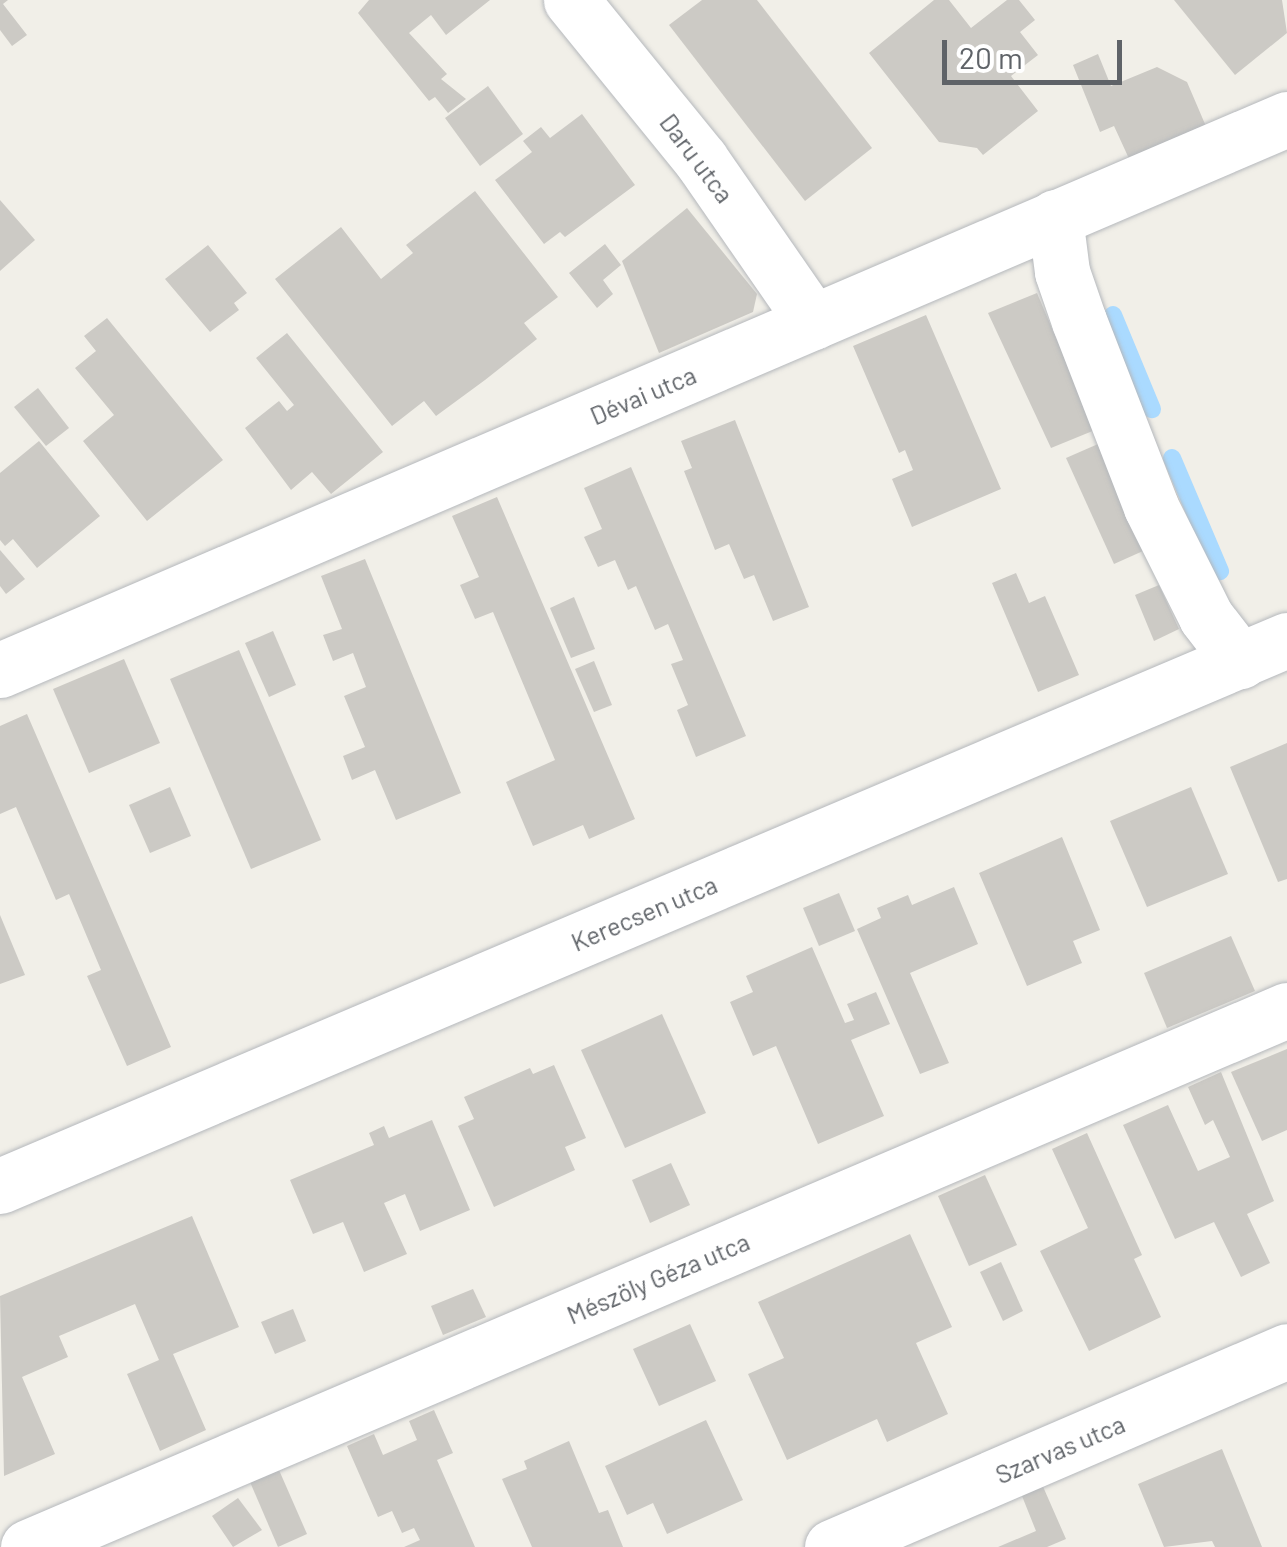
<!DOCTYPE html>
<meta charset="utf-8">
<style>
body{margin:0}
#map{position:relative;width:1287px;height:1547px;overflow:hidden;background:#f1efe8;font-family:Barlow,sans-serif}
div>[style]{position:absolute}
.stream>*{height:18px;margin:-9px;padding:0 9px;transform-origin:9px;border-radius:9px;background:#aadaff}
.building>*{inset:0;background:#cccac5}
.roads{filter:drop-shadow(0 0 2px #b5b8bc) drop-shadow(0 0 2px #b5b8bc)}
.street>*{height:55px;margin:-27.5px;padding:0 27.5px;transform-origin:27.5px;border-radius:27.5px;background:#fff}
span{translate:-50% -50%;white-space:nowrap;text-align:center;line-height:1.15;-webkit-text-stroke:10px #fff;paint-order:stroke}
.street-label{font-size:25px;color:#5f6368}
.scale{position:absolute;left:942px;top:40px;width:180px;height:45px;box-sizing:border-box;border:5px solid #5f6368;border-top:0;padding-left:12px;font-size:30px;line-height:35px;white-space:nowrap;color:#5f6368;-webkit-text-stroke:8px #fff;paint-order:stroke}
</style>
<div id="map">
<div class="stream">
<div style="left:1113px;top:315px;width:102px;rotate:67.5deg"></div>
<div style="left:1172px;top:458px;width:123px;rotate:67deg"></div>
</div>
<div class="building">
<div style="clip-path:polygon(0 0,8px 0,3px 4px,27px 35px,12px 46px,0 30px)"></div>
<div style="clip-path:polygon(369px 0,490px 0,446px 35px,431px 15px,409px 33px,447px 74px,441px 79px,466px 99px,448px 113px,435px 97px,429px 101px,358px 13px)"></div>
<div style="clip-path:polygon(702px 0,757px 0,872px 148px,805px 201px,669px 25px)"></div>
<div style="clip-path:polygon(934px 0,949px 0,971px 28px,1007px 0,1019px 0,1035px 20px,1020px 32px,1038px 55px,1011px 76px,1038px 111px,983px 155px,977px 148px,939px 142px,869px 53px)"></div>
<div style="clip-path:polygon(1174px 0,1282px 0,1287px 33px,1235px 75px)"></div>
<div style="clip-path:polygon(1098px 54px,1111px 86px,1157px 67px,1187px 82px,1208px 131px,1131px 163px,1114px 126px,1100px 132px,1073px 65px)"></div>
<div style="clip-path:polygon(488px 86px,523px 134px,480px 166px,445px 118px)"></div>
<div style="clip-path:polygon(582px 114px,635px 185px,565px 237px,560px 232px,544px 244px,495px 180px,532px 152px,523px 141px,541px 127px,550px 138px)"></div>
<div style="clip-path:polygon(475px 191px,558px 297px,524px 323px,537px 339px,485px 380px,436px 416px,424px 401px,392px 426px,275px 279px,341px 227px,381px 279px,413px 253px,406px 245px)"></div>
<div style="clip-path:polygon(0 200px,35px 240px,0 271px)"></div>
<div style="clip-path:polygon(687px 208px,757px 294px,753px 312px,659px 353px,622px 261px)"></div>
<div style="clip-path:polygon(605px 244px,621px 265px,603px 280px,613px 294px,597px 308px,569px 273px)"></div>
<div style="clip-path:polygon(208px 245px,247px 293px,234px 303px,239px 310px,210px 332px,165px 279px)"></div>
<div style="clip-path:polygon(1037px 293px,1095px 430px,1051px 448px,988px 313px)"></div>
<div style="clip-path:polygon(926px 315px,1001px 489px,912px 527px,892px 479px,913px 470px,905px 450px,899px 453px,853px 346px)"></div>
<div style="clip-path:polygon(107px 318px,223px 460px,147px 521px,83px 441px,114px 415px,75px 368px,96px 351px,84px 336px)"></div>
<div style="clip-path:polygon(287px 333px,383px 452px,331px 494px,312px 472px,291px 490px,245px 428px,279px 401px,287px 411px,294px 405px,256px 358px)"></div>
<div style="clip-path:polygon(38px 388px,69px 428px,46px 446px,14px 407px)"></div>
<div style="clip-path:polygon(735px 420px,809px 607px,773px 621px,754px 575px,744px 579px,729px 544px,715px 550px,684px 471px,692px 468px,681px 441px)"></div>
<div style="clip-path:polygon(39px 441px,100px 516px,37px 568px,13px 539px,5px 546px,0 540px,0 473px)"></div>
<div style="clip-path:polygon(1098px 444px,1143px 551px,1114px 564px,1066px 458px)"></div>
<div style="clip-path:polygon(631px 467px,746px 736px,696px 757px,677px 710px,688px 705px,671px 664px,683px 660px,668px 624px,655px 630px,636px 586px,628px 590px,615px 560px,598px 567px,584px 537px,602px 529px,584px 488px)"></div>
<div style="clip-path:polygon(497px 497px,635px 819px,589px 839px,583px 825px,533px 846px,506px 782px,555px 760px,493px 612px,475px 619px,460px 585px,479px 577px,452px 516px)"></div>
<div style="clip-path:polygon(0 550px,25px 579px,6px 594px,0 586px)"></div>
<div style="clip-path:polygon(365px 559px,461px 793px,396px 820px,375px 770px,352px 780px,343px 756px,365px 747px,344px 696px,366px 687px,353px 653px,333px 661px,323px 635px,342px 629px,321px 576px)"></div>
<div style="clip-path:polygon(1016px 573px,1029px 603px,1045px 596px,1079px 675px,1038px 692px,992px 583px)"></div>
<div style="clip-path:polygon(1159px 585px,1179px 629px,1154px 641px,1135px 595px)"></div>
<div style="clip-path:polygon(574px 597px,595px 649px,571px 658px,550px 608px)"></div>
<div style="clip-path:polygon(273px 631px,296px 685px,269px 697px,245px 643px)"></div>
<div style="clip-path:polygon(239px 650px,321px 840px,251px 869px,170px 679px)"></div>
<div style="clip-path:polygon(124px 659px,160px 743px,89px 773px,53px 689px)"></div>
<div style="clip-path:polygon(594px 661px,612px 705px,594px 712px,575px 669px)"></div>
<div style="clip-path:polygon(27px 714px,171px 1047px,127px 1066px,87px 976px,101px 970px,69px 894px,56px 900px,16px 807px,0 814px,0 726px)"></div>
<div style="clip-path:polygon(1287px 743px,1287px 879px,1278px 882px,1230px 767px)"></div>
<div style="clip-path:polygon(170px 787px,191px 836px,150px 853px,129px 805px)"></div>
<div style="clip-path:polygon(1191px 787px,1228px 874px,1147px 907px,1110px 821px)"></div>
<div style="clip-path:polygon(1062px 837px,1100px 930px,1073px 941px,1082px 963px,1027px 986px,979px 873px)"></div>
<div style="clip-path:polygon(954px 887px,978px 944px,910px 973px,949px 1063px,920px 1074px,857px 929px,881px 918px,877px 908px,908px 895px,912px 905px)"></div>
<div style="clip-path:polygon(839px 893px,855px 931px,819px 946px,803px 908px)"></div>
<div style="clip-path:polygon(0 915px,25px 975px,0 984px)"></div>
<div style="clip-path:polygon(1231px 936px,1255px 991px,1167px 1028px,1144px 973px)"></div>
<div style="clip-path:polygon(812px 947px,845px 1023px,854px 1020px,847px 1004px,876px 992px,890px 1024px,851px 1040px,884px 1116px,818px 1144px,776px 1046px,753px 1056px,730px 1002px,753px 992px,746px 976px)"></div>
<div style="clip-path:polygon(662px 1014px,706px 1113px,625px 1148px,581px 1050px)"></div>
<div style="clip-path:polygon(1287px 1049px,1287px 1130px,1262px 1141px,1231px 1072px)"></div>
<div style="clip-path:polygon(554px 1065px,586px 1138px,565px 1147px,575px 1170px,494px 1207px,458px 1126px,474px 1119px,464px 1097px,530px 1068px,533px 1074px)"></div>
<div style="clip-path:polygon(1221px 1072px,1274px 1201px,1247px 1214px,1270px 1263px,1241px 1277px,1214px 1222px,1175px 1239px,1123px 1125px,1168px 1105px,1198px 1171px,1230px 1157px,1213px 1120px,1205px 1125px,1188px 1087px)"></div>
<div style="clip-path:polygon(432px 1120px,470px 1210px,420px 1231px,405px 1194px,384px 1203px,407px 1254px,364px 1272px,343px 1222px,313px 1234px,290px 1180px,374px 1145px,369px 1133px,384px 1126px,389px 1138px)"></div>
<div style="clip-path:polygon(1087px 1133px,1142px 1255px,1134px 1259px,1161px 1317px,1089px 1351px,1040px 1251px,1088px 1228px,1052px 1149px)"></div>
<div style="clip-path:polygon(671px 1163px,690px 1205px,650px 1223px,632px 1180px)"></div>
<div style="clip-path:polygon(985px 1175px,1017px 1245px,969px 1266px,938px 1196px)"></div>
<div style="clip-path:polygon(192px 1216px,239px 1327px,173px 1354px,206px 1430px,160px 1451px,127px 1374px,159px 1360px,135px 1304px,59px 1336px,68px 1357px,22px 1377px,55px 1454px,4px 1476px,0 1296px)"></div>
<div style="clip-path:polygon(910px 1234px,952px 1327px,916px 1343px,948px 1414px,887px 1442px,877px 1419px,787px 1460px,748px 1374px,784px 1358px,758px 1302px)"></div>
<div style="clip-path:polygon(1001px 1262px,1023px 1311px,1003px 1321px,980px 1272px)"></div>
<div style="clip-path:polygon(473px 1289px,486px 1317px,443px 1335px,431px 1306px)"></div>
<div style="clip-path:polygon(293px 1309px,306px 1341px,275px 1354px,261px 1322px)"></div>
<div style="clip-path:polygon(690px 1324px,716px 1381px,659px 1406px,633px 1349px)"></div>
<div style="clip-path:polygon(434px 1410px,453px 1453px,437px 1460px,475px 1547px,404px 1547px,420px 1540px,414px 1528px,402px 1533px,392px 1511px,378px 1517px,347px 1446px,374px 1434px,383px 1455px,417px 1440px,409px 1421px)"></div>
<div style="clip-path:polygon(706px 1420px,743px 1500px,667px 1534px,653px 1503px,627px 1515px,605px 1466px)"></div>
<div style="clip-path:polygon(569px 1441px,599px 1513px,608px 1510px,623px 1547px,532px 1547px,502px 1479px,527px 1469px,524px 1461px)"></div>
<div style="clip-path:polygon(1222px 1449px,1262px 1547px,1215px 1547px,1212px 1541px,1164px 1547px,1138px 1484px)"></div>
<div style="clip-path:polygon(279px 1470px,307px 1534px,278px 1547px,250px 1482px)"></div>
<div style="clip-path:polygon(1041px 1482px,1066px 1539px,1047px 1547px,998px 1547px,1036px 1531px,1020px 1491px)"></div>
<div style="clip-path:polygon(238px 1498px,262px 1530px,233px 1547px,212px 1516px)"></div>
</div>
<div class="roads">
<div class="street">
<div style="left:571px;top:0;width:206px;rotate:50.9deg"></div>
<div style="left:701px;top:160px;width:197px;rotate:55.3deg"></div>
<div style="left:1055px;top:217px;width:55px;rotate:82.7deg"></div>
<div style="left:1062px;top:272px;width:52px;rotate:70.9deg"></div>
<div style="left:1079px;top:321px;width:199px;rotate:68.8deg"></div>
<div style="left:1151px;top:507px;width:123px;rotate:63.4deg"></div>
<div style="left:1206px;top:617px;width:56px;rotate:52.3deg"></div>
<div style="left:0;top:670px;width:1400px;rotate:-23.18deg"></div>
<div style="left:0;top:1186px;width:1398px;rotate:-22.99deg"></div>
<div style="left:28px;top:1547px;width:1369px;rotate:-23.1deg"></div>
<div style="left:832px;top:1547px;width:495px;rotate:-23.3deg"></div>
</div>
</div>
<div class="street-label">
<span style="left:697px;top:158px;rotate:53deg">Daru utca</span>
<span style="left:643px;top:395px;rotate:-23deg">Dévai utca</span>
<span style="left:644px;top:913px;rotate:-23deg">Kerecsen utca</span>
<span style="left:658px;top:1278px;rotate:-23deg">Mészöly Géza utca</span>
<span style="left:1060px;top:1449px;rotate:-23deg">Szarvas utca</span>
</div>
<div class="scale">20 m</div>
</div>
